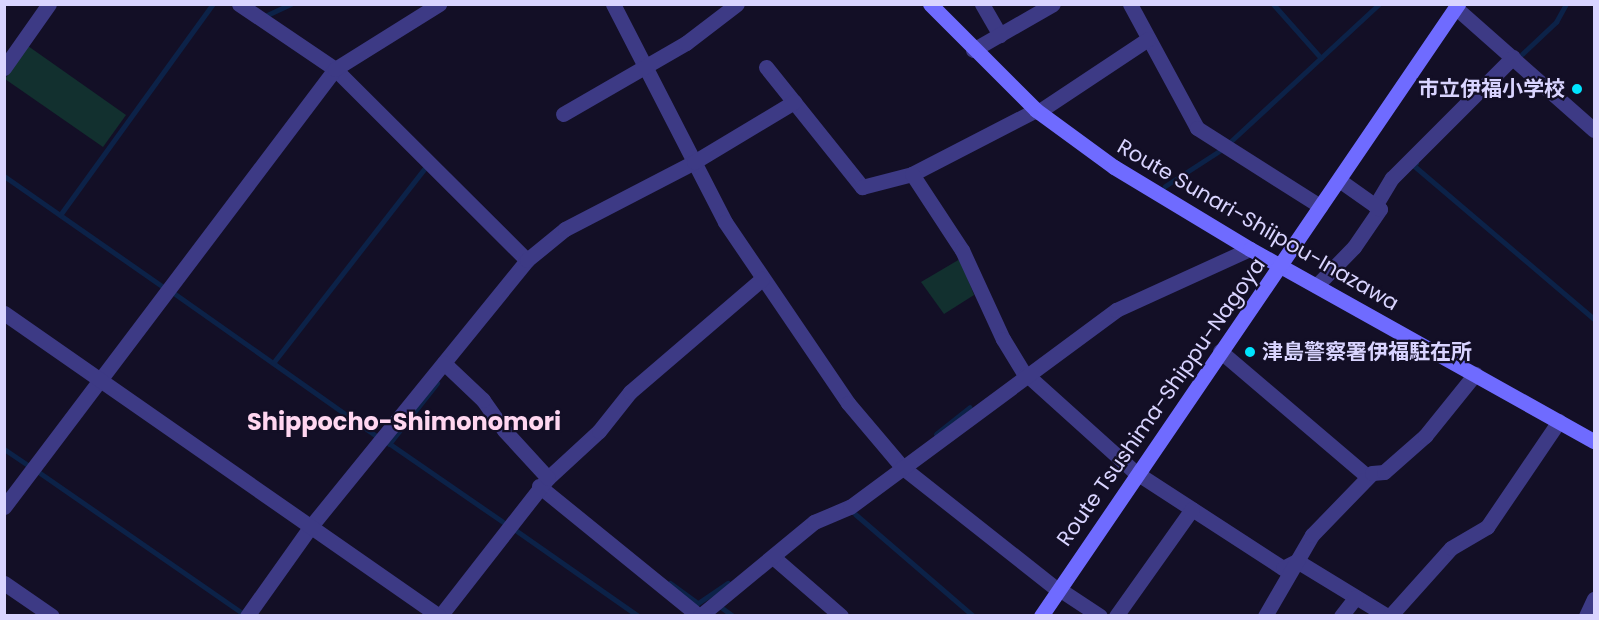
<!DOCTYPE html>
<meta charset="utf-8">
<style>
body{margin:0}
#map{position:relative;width:1599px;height:620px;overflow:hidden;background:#130f26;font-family:Poppins,"Noto Sans JP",sans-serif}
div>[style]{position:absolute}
.green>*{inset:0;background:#12302f}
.stream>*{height:5px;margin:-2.5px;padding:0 2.5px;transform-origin:2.5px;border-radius:2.5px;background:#0c2248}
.minor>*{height:15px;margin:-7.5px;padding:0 7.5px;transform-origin:7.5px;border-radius:7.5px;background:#3d3a85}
.tertiary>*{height:15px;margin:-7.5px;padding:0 7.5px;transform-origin:7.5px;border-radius:7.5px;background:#3d3a85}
.secondary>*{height:15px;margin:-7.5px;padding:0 7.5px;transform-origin:7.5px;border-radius:7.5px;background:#6f6bff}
.dots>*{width:16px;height:16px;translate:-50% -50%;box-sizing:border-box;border:3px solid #130f26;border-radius:50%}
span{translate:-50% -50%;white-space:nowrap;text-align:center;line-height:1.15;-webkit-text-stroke:4.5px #130f26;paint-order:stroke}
.poi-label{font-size:21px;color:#d9d4ff;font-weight:700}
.right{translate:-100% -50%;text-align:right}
.left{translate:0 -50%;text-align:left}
.street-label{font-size:21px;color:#d9d4ff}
.quarter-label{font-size:24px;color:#ffd6f0;font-weight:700}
.frame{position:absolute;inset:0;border:6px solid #d9d4ff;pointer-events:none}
</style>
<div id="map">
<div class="green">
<div style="clip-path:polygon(28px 46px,126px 115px,103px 147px,5px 79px)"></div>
<div style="clip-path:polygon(960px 259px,974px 295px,944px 314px,921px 282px)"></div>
</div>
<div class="stream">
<div style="left:1273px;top:4px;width:72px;rotate:48.4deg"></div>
<div style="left:267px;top:15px;width:26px;rotate:-25deg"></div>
<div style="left:1522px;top:54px;width:47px;rotate:-43.3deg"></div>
<div style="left:1556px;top:22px;width:21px;rotate:-61deg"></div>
<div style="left:1231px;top:141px;width:202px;rotate:-42.8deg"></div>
<div style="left:1416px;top:163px;width:4px;rotate:146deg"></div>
<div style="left:1413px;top:165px;width:238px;rotate:40.4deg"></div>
<div style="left:4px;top:176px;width:194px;rotate:34.9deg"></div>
<div style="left:1165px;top:186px;width:64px;rotate:-32.9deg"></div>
<div style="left:60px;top:215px;width:261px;rotate:-54.1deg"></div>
<div style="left:175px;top:294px;width:245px;rotate:35.2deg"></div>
<div style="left:273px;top:363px;width:247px;rotate:-52.1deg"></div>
<div style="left:936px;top:434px;width:43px;rotate:-38.5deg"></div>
<div style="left:387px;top:442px;width:141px;rotate:34.6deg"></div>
<div style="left:389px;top:444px;width:78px;rotate:-51.8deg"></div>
<div style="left:4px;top:449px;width:29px;rotate:34deg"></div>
<div style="left:37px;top:471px;width:249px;rotate:34.7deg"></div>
<div style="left:855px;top:514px;width:156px;rotate:40.8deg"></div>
<div style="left:511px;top:527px;width:155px;rotate:35deg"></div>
<div style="left:670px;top:583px;width:34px;rotate:36deg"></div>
<div style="left:698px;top:603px;width:36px;rotate:-34deg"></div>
<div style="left:722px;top:608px;width:14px;rotate:36deg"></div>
</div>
<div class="minor">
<div style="left:239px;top:4px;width:116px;rotate:34.1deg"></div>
<div style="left:335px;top:69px;width:271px;rotate:44.9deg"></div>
<div style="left:613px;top:4px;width:245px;rotate:62.8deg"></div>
<div style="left:725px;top:222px;width:219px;rotate:55.8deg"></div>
<div style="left:848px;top:403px;width:84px;rotate:49.8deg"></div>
<div style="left:902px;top:467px;width:199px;rotate:38.3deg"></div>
<div style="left:982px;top:4px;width:36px;rotate:60deg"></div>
<div style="left:1130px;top:4px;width:141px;rotate:61.6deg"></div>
<div style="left:1197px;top:128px;width:146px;rotate:32.4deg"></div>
<div style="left:1456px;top:8px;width:184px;rotate:41.5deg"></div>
<div style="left:973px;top:50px;width:92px;rotate:-29.9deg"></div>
<div style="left:766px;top:67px;width:154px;rotate:51.3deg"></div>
<div style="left:862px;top:187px;width:52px;rotate:-14.6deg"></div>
<div style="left:912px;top:174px;width:140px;rotate:-27.3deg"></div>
<div style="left:4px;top:68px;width:78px;rotate:-54.9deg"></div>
<div style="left:1038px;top:112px;width:132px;rotate:-33.6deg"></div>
<div style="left:563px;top:114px;width:142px;rotate:-30deg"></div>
<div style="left:686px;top:43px;width:64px;rotate:-37.4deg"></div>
<div style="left:912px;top:174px;width:91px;rotate:56.7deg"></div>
<div style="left:962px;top:250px;width:98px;rotate:65.3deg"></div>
<div style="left:1003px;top:339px;width:42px;rotate:58.6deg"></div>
<div style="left:1375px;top:206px;width:33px;rotate:-59deg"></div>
<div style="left:1392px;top:178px;width:171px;rotate:-45deg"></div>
<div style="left:1317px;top:285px;width:53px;rotate:-45.8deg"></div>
<div style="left:1354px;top:247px;width:46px;rotate:-55.6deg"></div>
<div style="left:1380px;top:209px;width:50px;rotate:-144.7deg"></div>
<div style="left:1220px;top:351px;width:194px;rotate:40.4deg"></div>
<div style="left:1026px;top:374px;width:147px;rotate:42deg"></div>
<div style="left:1135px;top:472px;width:176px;rotate:33deg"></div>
<div style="left:1283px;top:568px;width:16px;rotate:-27deg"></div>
<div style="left:1297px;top:561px;width:105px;rotate:31.4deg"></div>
<div style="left:548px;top:478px;width:69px;rotate:-42.7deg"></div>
<div style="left:599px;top:431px;width:50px;rotate:-51.5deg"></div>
<div style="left:630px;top:392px;width:174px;rotate:-40.6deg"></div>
<div style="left:539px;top:486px;width:206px;rotate:39.1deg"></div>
<div style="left:4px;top:507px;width:549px;rotate:-52.92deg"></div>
<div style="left:335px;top:69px;width:123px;rotate:-32deg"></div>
<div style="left:773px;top:557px;width:90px;rotate:40.9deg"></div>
<div style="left:4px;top:583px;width:58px;rotate:34.5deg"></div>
<div style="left:1059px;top:589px;width:49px;rotate:33.4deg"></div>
<div style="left:247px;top:616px;width:110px;rotate:-54.6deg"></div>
<div style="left:311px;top:526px;width:343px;rotate:-50.9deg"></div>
<div style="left:527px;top:260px;width:49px;rotate:-39.2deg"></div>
<div style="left:565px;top:229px;width:145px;rotate:-27.4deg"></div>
<div style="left:694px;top:162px;width:117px;rotate:-31deg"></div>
<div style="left:440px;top:616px;width:175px;rotate:-52deg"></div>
<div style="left:548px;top:478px;width:65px;rotate:-132.5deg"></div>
<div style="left:504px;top:430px;width:37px;rotate:-125deg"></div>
<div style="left:483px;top:400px;width:54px;rotate:-136.5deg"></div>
<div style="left:700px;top:616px;width:148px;rotate:-39.5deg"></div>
<div style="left:814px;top:522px;width:39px;rotate:-23deg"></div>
<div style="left:850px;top:507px;width:331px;rotate:-36.5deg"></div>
<div style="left:1116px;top:310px;width:147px;rotate:-24.5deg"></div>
<div style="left:1116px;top:616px;width:131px;rotate:-54.6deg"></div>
<div style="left:1265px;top:616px;width:94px;rotate:-59.9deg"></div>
<div style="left:1312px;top:535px;width:86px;rotate:-45.9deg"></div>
<div style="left:1372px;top:473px;width:12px;rotate:-5deg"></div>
<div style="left:1384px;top:472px;width:55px;rotate:-41.3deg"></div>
<div style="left:1425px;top:436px;width:80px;rotate:-51.1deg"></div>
<div style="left:1341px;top:616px;width:24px;rotate:-52deg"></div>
<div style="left:1390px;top:616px;width:91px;rotate:-48.1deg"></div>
<div style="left:1451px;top:548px;width:42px;rotate:-30.3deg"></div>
<div style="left:1487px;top:527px;width:128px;rotate:-55.8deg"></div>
<div style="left:1586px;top:616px;width:19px;rotate:-65deg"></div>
</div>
<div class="tertiary">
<div style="left:4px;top:313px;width:530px;rotate:34.86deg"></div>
</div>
<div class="secondary">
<div style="left:930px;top:4px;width:150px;rotate:45deg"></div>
<div style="left:1036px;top:110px;width:97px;rotate:36.2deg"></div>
<div style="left:1114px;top:167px;width:159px;rotate:31.1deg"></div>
<div style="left:1250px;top:249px;width:394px;rotate:29.2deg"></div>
<div style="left:1041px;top:616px;width:741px;rotate:-55.73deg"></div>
</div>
<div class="dots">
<div style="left:1577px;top:89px;background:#00e5ff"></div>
<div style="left:1250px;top:352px;background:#00e5ff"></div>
</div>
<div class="poi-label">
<span class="right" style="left:1565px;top:89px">市立伊福小学校</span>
<span class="left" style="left:1262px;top:352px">津島警察署伊福駐在所</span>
</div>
<div class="street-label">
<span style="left:1258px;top:225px;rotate:30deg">Route Sunari-Shiipou-Inazawa</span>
<span style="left:1161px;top:402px;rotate:-55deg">Route Tsushima-Shippu-Nagoya</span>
</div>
<div class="quarter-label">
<span style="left:404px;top:422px">Shippocho-Shimonomori</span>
</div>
<div class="frame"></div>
</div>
